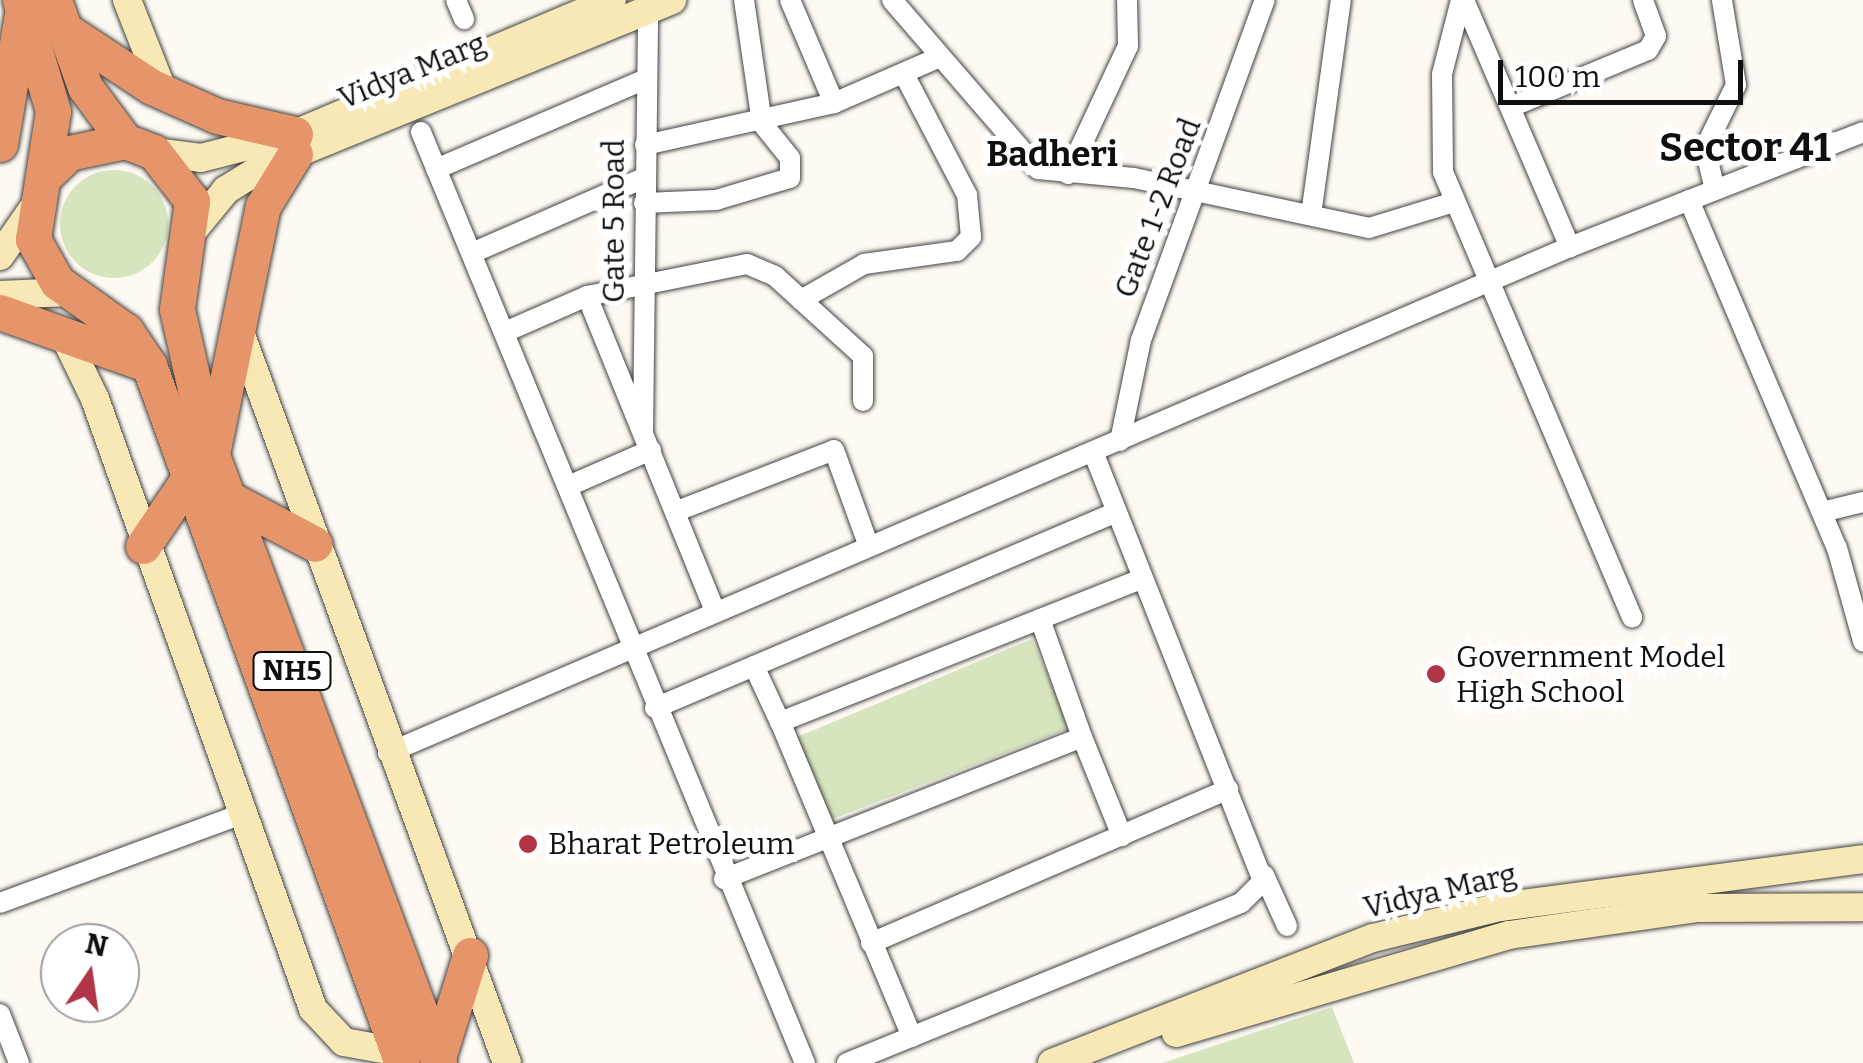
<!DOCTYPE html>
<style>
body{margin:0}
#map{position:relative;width:1863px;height:1063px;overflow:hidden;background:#fefaf3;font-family:Bitter,serif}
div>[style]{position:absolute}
.green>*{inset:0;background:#d7e5bf}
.round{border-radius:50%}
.roads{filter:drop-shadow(0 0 2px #424242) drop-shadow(0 0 2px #424242)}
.street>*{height:20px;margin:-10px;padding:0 10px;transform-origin:10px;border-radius:10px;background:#fff}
.secondary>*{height:28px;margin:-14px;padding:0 14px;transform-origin:14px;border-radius:14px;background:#f7e8b5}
.highway>*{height:35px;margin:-17.5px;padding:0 17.5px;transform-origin:17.5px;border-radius:17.5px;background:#e59569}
.dots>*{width:28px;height:28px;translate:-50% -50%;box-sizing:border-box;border:5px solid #fff;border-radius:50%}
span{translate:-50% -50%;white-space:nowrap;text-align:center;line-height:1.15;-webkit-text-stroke:10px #fff;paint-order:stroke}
.shield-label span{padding:2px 8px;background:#fff;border:2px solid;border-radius:8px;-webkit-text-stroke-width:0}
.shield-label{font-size:28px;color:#0f0f0f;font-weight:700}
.street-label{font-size:30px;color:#0f0f0f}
.poi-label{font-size:30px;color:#0f0f0f}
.left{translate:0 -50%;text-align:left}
.quarter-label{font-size:35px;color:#0f0f0f;font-weight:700}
.district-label{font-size:40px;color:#0f0f0f;font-weight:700}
.north{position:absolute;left:40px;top:923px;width:100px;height:100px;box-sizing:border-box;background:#fff;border:2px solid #9f9f9f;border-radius:50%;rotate:13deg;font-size:28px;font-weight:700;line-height:40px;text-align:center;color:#0f0f0f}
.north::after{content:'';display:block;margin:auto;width:35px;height:45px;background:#b13548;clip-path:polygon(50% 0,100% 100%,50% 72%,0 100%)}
.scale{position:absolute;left:1498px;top:60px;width:245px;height:45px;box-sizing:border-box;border:5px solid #0f0f0f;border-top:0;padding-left:12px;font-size:30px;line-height:35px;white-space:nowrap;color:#0f0f0f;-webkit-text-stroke:8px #fff;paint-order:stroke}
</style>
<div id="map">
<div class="green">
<div class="round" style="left:60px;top:170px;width:108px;height:108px"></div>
<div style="clip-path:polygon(1032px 639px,1070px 728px,830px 820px,797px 737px)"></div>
<div style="clip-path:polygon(1332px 1007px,1354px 1063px,1162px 1063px)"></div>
</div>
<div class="roads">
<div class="street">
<div style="left:456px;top:0;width:21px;rotate:67deg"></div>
<div style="left:790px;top:0;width:112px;rotate:66.9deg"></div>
<div style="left:892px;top:0;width:223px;rotate:49.2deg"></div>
<div style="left:1038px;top:169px;width:96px;rotate:5.4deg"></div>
<div style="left:1134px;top:178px;width:240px;rotate:12deg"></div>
<div style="left:1369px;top:228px;width:89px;rotate:-17deg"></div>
<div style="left:1461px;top:0;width:76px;rotate:104.4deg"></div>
<div style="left:1442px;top:74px;width:98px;rotate:89.4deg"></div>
<div style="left:1443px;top:172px;width:484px;rotate:67deg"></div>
<div style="left:1464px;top:0;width:269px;rotate:66.8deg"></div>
<div style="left:1511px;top:107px;width:148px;rotate:-22.6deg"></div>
<div style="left:1648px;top:50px;width:16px;rotate:-60deg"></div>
<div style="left:1656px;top:36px;width:38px;rotate:-110deg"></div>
<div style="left:421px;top:132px;width:1007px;rotate:67.59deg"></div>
<div style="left:645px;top:145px;width:194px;rotate:-12.5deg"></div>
<div style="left:834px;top:103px;width:116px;rotate:-23.5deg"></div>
<div style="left:436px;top:169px;width:228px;rotate:-23.2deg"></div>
<div style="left:1068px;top:174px;width:141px;rotate:-64.9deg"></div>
<div style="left:1128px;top:46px;width:46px;rotate:-91.2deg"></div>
<div style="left:1715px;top:190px;width:43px;rotate:-103.4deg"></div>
<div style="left:1705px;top:148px;width:70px;rotate:-63.8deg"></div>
<div style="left:1736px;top:85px;width:86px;rotate:-99.4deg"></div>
<div style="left:1689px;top:200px;width:378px;rotate:67deg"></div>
<div style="left:1837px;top:548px;width:97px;rotate:74.4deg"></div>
<div style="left:644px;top:203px;width:72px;rotate:-2.4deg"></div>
<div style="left:716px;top:200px;width:77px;rotate:-16.6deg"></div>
<div style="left:790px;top:178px;width:20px;rotate:-90deg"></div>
<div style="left:790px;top:158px;width:45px;rotate:-128.7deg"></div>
<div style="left:762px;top:123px;width:124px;rotate:-98.3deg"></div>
<div style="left:1311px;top:215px;width:217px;rotate:-82.1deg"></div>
<div style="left:472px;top:253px;width:188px;rotate:-23.6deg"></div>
<div style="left:587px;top:296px;width:340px;rotate:67.9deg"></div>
<div style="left:801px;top:300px;width:73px;rotate:-29.7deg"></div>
<div style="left:864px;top:264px;width:94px;rotate:-8deg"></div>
<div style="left:957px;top:251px;width:20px;rotate:-45deg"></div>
<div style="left:971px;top:237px;width:42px;rotate:-95.4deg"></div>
<div style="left:967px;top:195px;width:134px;rotate:-117.5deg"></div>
<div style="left:505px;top:332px;width:90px;rotate:-23.7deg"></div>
<div style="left:587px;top:296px;width:163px;rotate:-11.3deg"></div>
<div style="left:747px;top:264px;width:30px;rotate:23deg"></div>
<div style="left:775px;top:276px;width:119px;rotate:42.3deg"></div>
<div style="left:863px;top:356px;width:45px;rotate:90deg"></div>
<div style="left:643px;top:433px;width:423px;rotate:-89.3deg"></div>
<div style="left:1120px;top:441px;width:103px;rotate:-78.3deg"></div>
<div style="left:1141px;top:340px;width:362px;rotate:-70deg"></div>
<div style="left:573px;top:484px;width:85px;rotate:-23.6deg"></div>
<div style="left:677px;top:511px;width:168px;rotate:-21.2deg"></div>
<div style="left:834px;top:450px;width:100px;rotate:70.1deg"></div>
<div style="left:1822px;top:512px;width:42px;rotate:-13.7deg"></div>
<div style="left:1040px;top:619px;width:125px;rotate:70.4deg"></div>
<div style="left:754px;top:666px;width:62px;rotate:65.1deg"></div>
<div style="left:655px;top:708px;width:499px;rotate:-23deg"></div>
<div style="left:388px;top:753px;width:1286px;rotate:-23.18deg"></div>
<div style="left:1570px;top:247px;width:315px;rotate:-21.4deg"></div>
<div style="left:1264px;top:875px;width:56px;rotate:65.7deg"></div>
<div style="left:724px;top:879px;width:385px;rotate:-21.6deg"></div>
<div style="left:1082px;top:737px;width:107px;rotate:68deg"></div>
<div style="left:0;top:903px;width:255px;rotate:-20.2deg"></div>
<div style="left:871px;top:943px;width:389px;rotate:-23.3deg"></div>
<div style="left:0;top:1014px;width:53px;rotate:68.8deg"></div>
<div style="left:912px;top:1037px;width:342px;rotate:-112.7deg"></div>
<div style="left:780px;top:722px;width:388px;rotate:-21.6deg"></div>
<div style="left:847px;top:1063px;width:425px;rotate:-22.1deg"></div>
<div style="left:1241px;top:903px;width:31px;rotate:-45deg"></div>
<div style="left:1263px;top:881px;width:459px;rotate:-111.6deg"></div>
</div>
<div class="secondary">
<div style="left:127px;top:0;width:99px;rotate:68.6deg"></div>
<div style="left:154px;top:152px;width:47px;rotate:7.3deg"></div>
<div style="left:201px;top:158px;width:97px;rotate:-14.3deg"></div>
<div style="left:295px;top:134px;width:344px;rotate:-22.9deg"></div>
<div style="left:195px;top:228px;width:49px;rotate:-50.8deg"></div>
<div style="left:226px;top:190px;width:44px;rotate:-31.9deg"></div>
<div style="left:263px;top:167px;width:442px;rotate:-22.2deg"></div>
<div style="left:0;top:256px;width:56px;rotate:-55.2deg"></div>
<div style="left:0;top:295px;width:69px;rotate:-2.5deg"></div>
<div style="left:238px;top:327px;width:784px;rotate:69.92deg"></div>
<div style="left:63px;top:333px;width:73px;rotate:64.1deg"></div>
<div style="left:95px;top:399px;width:648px;rotate:70.33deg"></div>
<div style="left:313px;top:1009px;width:45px;rotate:46.8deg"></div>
<div style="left:344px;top:1042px;width:56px;rotate:10.3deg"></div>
<div style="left:1176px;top:1033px;width:347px;rotate:-16.4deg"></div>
<div style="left:1509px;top:935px;width:189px;rotate:-8.2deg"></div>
<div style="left:1696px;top:908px;width:166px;rotate:-0.3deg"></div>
<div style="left:1052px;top:1063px;width:344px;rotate:-21.3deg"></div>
<div style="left:1373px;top:938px;width:131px;rotate:-13.7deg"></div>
<div style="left:1500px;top:907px;width:366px;rotate:-7.5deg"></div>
</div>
<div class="highway">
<div style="left:20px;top:0;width:116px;rotate:73.4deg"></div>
<div style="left:53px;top:111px;width:130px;rotate:98.9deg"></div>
<div style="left:33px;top:239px;width:49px;rotate:60.8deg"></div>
<div style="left:57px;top:282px;width:85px;rotate:35.4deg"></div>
<div style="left:126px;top:331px;width:41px;rotate:55.9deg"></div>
<div style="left:149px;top:365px;width:742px;rotate:70.08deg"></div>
<div style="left:54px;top:0;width:92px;rotate:70.4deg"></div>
<div style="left:85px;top:87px;width:67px;rotate:53.5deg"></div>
<div style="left:64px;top:29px;width:105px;rotate:33.4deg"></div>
<div style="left:152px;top:87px;width:71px;rotate:24deg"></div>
<div style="left:217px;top:116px;width:80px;rotate:13deg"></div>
<div style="left:0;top:144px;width:138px;rotate:-80.4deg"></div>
<div style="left:45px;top:176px;width:33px;rotate:-44deg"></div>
<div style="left:69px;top:153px;width:57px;rotate:-12.1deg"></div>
<div style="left:125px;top:141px;width:31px;rotate:21deg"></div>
<div style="left:154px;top:152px;width:62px;rotate:52.2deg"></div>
<div style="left:192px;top:201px;width:109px;rotate:97.9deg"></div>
<div style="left:177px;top:309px;width:136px;rotate:77.3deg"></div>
<div style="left:207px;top:442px;width:663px;rotate:69.51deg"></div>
<div style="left:0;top:312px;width:158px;rotate:19.6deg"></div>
<div style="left:213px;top:449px;width:248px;rotate:-78.4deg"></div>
<div style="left:263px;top:206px;width:61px;rotate:-58.4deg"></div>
<div style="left:228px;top:498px;width:98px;rotate:27.9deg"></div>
<div style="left:143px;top:546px;width:82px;rotate:-55.9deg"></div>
<div style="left:438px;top:1058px;width:108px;rotate:-72.7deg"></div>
</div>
</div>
<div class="dots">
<div style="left:1436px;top:674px;background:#b13548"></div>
<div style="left:528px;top:844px;background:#b13548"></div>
</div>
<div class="shield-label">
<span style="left:292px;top:671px">NH5</span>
</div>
<div class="street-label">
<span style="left:412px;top:71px;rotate:-22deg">Vidya Marg</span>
<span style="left:1158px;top:208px;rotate:-69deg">Gate 1-2 Road</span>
<span style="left:614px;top:221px;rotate:-90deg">Gate 5 Road</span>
<span style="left:1440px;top:891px;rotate:-13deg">Vidya Marg</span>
</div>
<div class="poi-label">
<span class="left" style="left:1456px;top:674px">Government Model<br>High School</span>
<span class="left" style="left:548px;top:844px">Bharat Petroleum</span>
</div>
<div class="quarter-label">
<span style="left:1052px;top:154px">Badheri</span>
</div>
<div class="district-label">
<span style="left:1745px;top:148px">Sector 41</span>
</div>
<div class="north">N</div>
<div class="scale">100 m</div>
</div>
